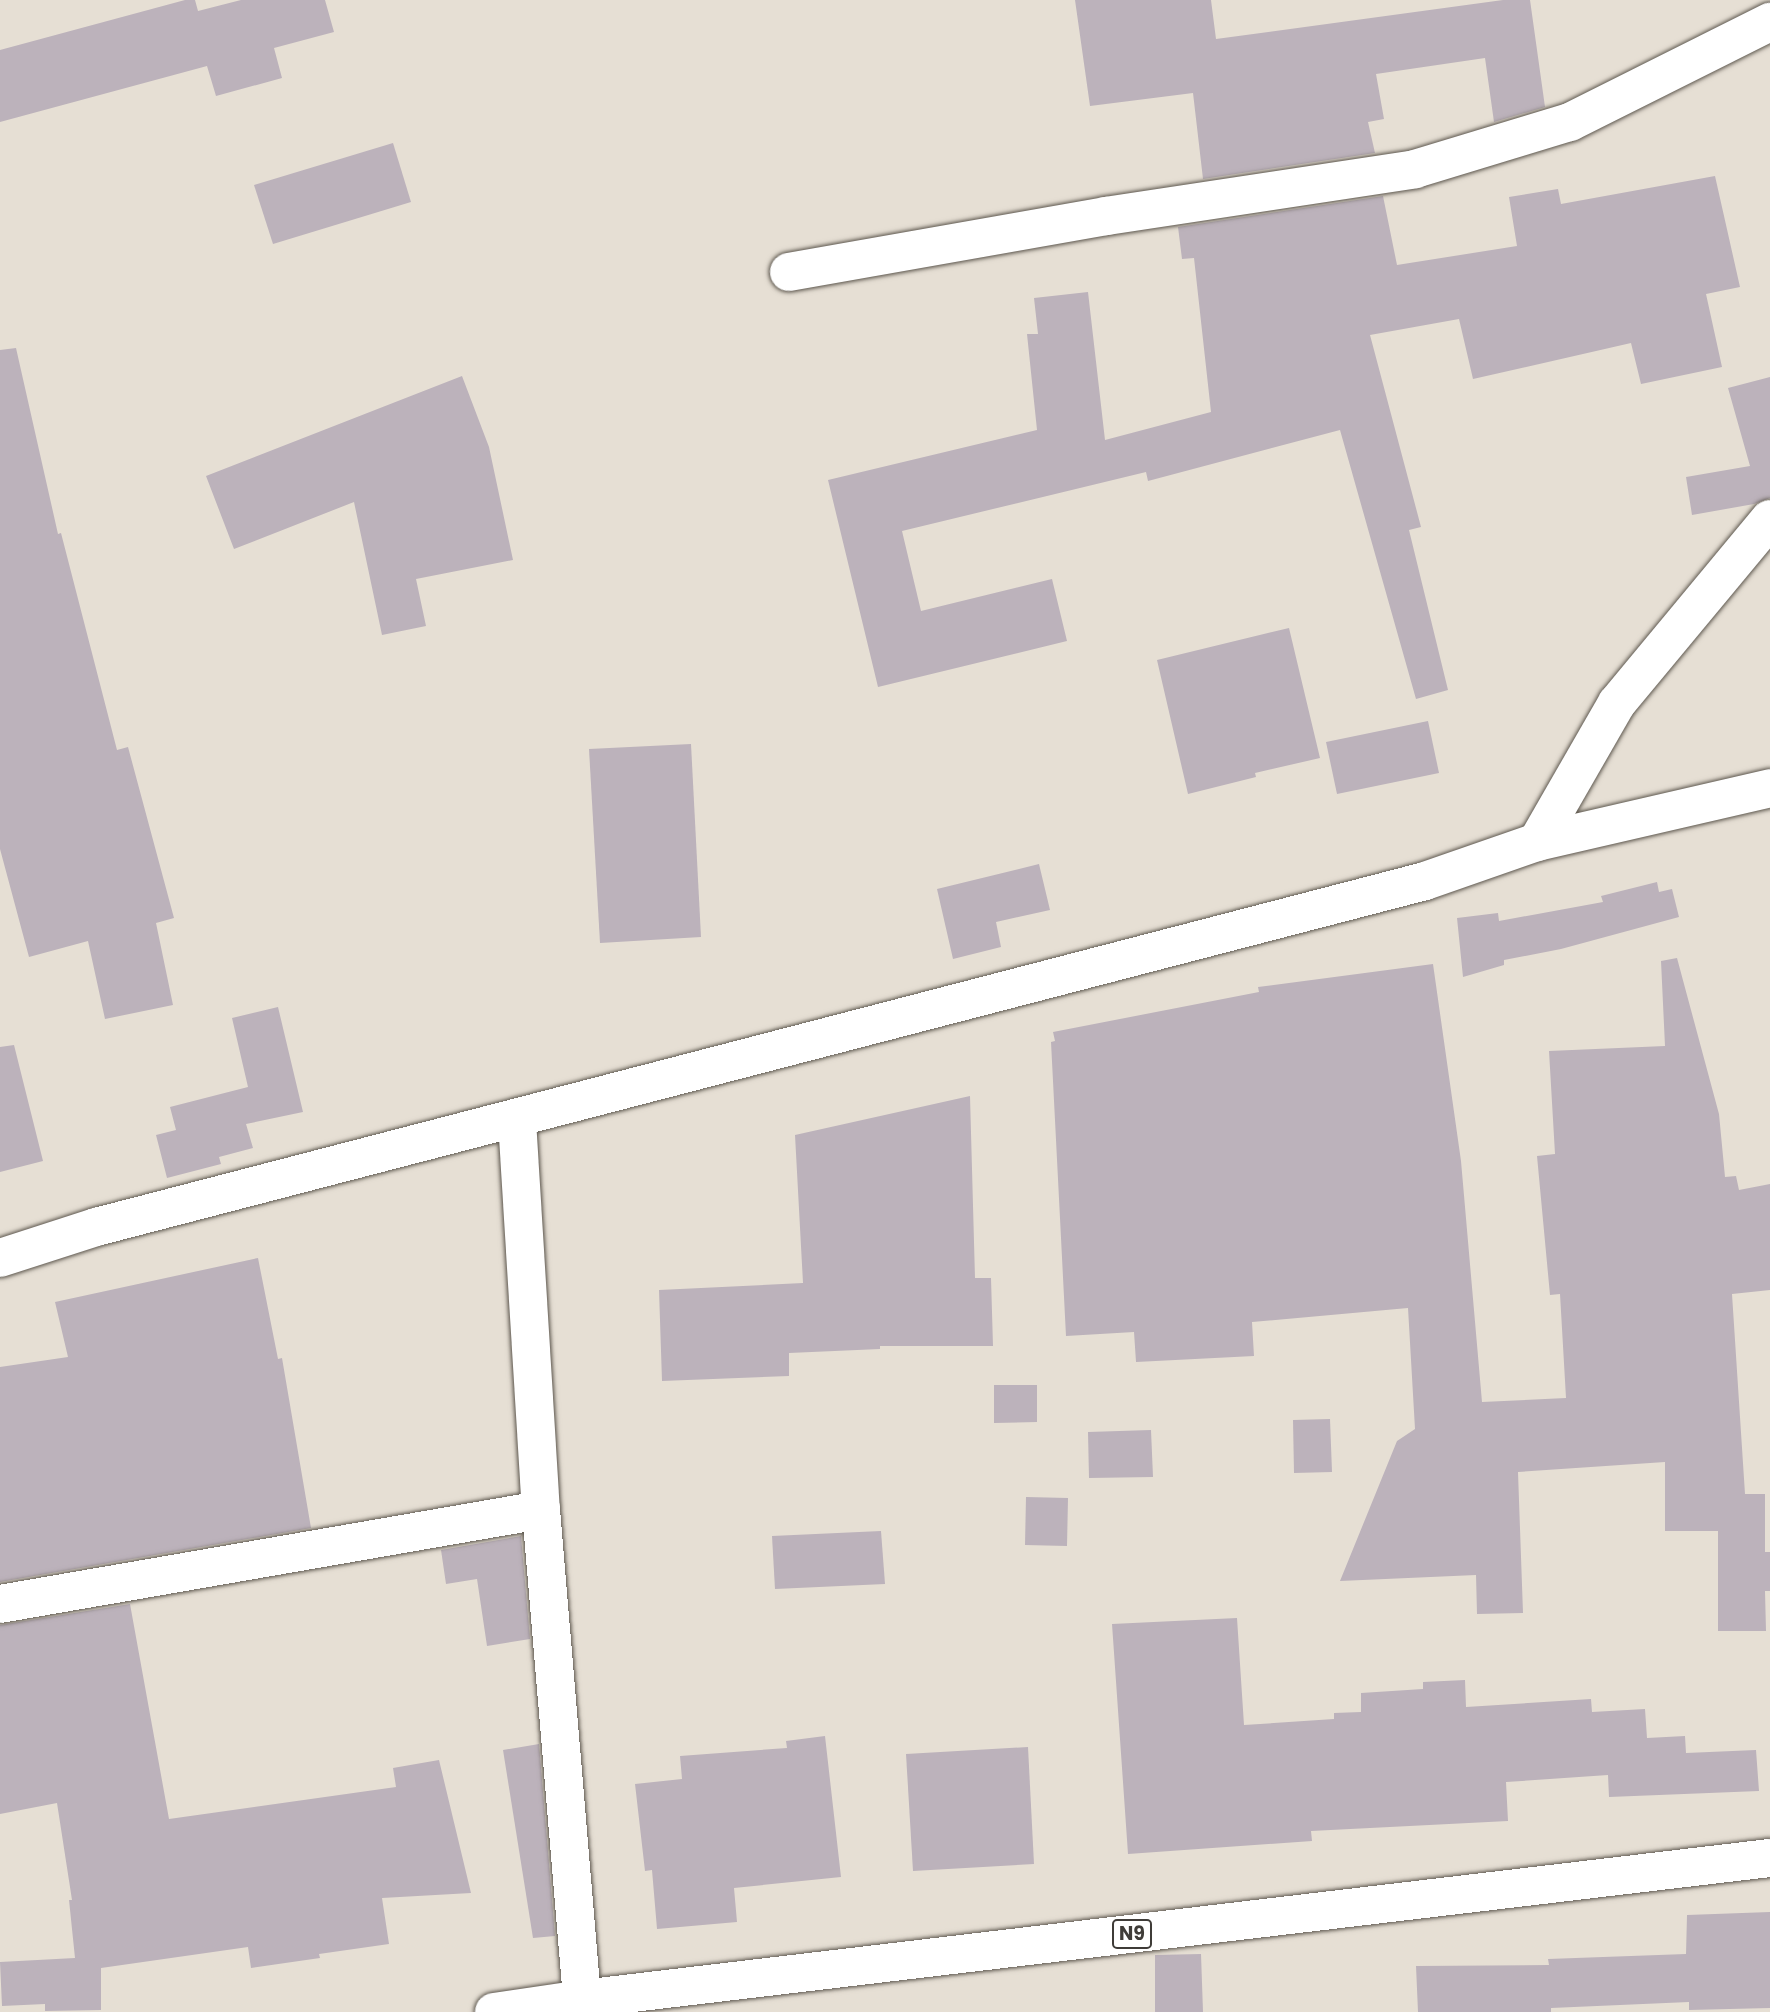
<!DOCTYPE html>
<style>
body{margin:0}
#map{position:relative;width:1770px;height:2012px;overflow:hidden;background:#e6dfd4;font-family:Poppins,sans-serif}
div>[style]{position:absolute}
.building>*{inset:0;background:#bcb2bb}
.roads{filter:drop-shadow(0 0 2px #5d574e) drop-shadow(0 0 2px #5d574e)}
.minor>*{height:38px;margin:-19px;padding:0 19px;transform-origin:19px;border-radius:19px;background:#fff}
.tertiary>*{height:38px;margin:-19px;padding:0 19px;transform-origin:19px;border-radius:19px;background:#fff}
.trunk>*{height:38px;margin:-19px;padding:0 19px;transform-origin:19px;border-radius:19px;background:#fff}
span{translate:-50% -50%;white-space:nowrap;text-align:center;line-height:1.15;-webkit-text-stroke:6px #fff;paint-order:stroke}
.shield-label span{padding:2px 5px;background:#fff;border:2px solid;border-radius:5px;-webkit-text-stroke-width:0}
.shield-label{font-size:19px;color:#3f3c38;font-weight:700}
</style>
<div id="map">
<div class="building">
<div style="clip-path:polygon(185px 0,195px 0,198px 11px,241px 0,325px 0,334px 32px,274px 48px,282px 78px,216px 96px,207px 66px,0 122px,0 50px)"></div>
<div style="clip-path:polygon(1075px 0,1211px 0,1216px 39px,1503px 0,1530px 0,1545px 107px,1494px 122px,1485px 58px,1376px 74px,1384px 119px,1368px 122px,1375px 153px,1203px 179px,1193px 93px,1090px 106px)"></div>
<div style="clip-path:polygon(393px 143px,411px 202px,273px 244px,254px 185px)"></div>
<div style="clip-path:polygon(1715px 176px,1740px 287px,1706px 294px,1722px 367px,1641px 384px,1631px 343px,1473px 379px,1459px 319px,1370px 335px,1421px 527px,1409px 530px,1448px 690px,1416px 699px,1340px 430px,1148px 481px,1146px 472px,902px 531px,921px 611px,1052px 579px,1067px 641px,878px 687px,828px 480px,1037px 430px,1027px 334px,1038px 334px,1034px 298px,1088px 292px,1105px 440px,1211px 412px,1194px 258px,1182px 259px,1178px 227px,1383px 196px,1397px 265px,1517px 246px,1509px 197px,1558px 189px,1561px 204px)"></div>
<div style="clip-path:polygon(16px 348px,58px 534px,61px 533px,117px 750px,128px 747px,174px 918px,156px 923px,173px 1005px,105px 1019px,88px 941px,29px 957px,0 849px,0 350px)"></div>
<div style="clip-path:polygon(462px 376px,489px 447px,513px 560px,416px 579px,426px 626px,382px 635px,354px 502px,234px 549px,206px 476px)"></div>
<div style="clip-path:polygon(1770px 377px,1770px 498px,1754px 504px,1692px 515px,1686px 477px,1750px 466px,1728px 388px)"></div>
<div style="clip-path:polygon(1289px 628px,1320px 758px,1255px 773px,1256px 777px,1188px 794px,1157px 660px)"></div>
<div style="clip-path:polygon(1428px 721px,1439px 773px,1337px 794px,1326px 742px)"></div>
<div style="clip-path:polygon(691px 744px,701px 937px,600px 943px,589px 749px)"></div>
<div style="clip-path:polygon(1039px 864px,1050px 910px,996px 922px,1001px 947px,953px 959px,937px 889px)"></div>
<div style="clip-path:polygon(1657px 882px,1659px 892px,1672px 889px,1679px 917px,1561px 949px,1504px 960px,1504px 965px,1463px 977px,1457px 918px,1498px 913px,1499px 921px,1603px 902px,1601px 896px)"></div>
<div style="clip-path:polygon(1677px 958px,1719px 1114px,1725px 1177px,1736px 1176px,1739px 1190px,1770px 1184px,1770px 1290px,1732px 1294px,1745px 1494px,1765px 1494px,1765px 1552px,1770px 1552px,1770px 1591px,1765px 1591px,1766px 1631px,1718px 1631px,1718px 1531px,1665px 1531px,1665px 1462px,1518px 1472px,1523px 1613px,1477px 1614px,1476px 1575px,1340px 1581px,1397px 1441px,1415px 1429px,1408px 1308px,1252px 1322px,1254px 1356px,1136px 1362px,1134px 1332px,1066px 1336px,1051px 1042px,1055px 1041px,1053px 1032px,1259px 992px,1258px 987px,1433px 964px,1461px 1161px,1482px 1402px,1566px 1398px,1560px 1294px,1550px 1295px,1537px 1156px,1555px 1154px,1549px 1051px,1665px 1046px,1661px 961px)"></div>
<div style="clip-path:polygon(278px 1007px,303px 1112px,246px 1124px,253px 1148px,219px 1157px,221px 1164px,167px 1178px,156px 1135px,176px 1130px,170px 1107px,248px 1087px,232px 1018px)"></div>
<div style="clip-path:polygon(14px 1045px,43px 1161px,0 1172px,0 1047px)"></div>
<div style="clip-path:polygon(970px 1096px,975px 1278px,991px 1278px,993px 1346px,880px 1346px,880px 1349px,789px 1353px,789px 1376px,662px 1381px,659px 1290px,803px 1283px,795px 1135px)"></div>
<div style="clip-path:polygon(258px 1258px,278px 1359px,282px 1358px,311px 1528px,0 1582px,0 1367px,68px 1357px,55px 1302px)"></div>
<div style="clip-path:polygon(994px 1385px,1037px 1385px,1037px 1422px,994px 1423px)"></div>
<div style="clip-path:polygon(1330px 1419px,1332px 1472px,1294px 1473px,1293px 1420px)"></div>
<div style="clip-path:polygon(1151px 1430px,1153px 1477px,1089px 1478px,1088px 1432px)"></div>
<div style="clip-path:polygon(1026px 1497px,1068px 1498px,1067px 1546px,1025px 1545px)"></div>
<div style="clip-path:polygon(881px 1531px,885px 1584px,775px 1589px,772px 1536px)"></div>
<div style="clip-path:polygon(521px 1536px,530px 1639px,487px 1646px,477px 1579px,446px 1584px,441px 1550px)"></div>
<div style="clip-path:polygon(130px 1604px,169px 1819px,396px 1787px,393px 1768px,439px 1760px,471px 1893px,382px 1898px,389px 1944px,319px 1954px,320px 1958px,251px 1968px,248px 1947px,101px 1968px,101px 2010px,45px 2011px,45px 2004px,2px 2006px,0 1962px,75px 1958px,69px 1900px,72px 1900px,57px 1803px,0 1814px,0 1625px)"></div>
<div style="clip-path:polygon(1237px 1618px,1244px 1725px,1334px 1719px,1334px 1713px,1361px 1712px,1361px 1693px,1423px 1689px,1423px 1682px,1465px 1680px,1466px 1707px,1591px 1699px,1592px 1712px,1645px 1709px,1647px 1738px,1685px 1736px,1686px 1753px,1756px 1750px,1759px 1791px,1609px 1797px,1608px 1775px,1506px 1782px,1508px 1821px,1311px 1831px,1312px 1841px,1128px 1854px,1112px 1624px)"></div>
<div style="clip-path:polygon(825px 1736px,841px 1877px,734px 1888px,737px 1922px,657px 1929px,652px 1870px,645px 1871px,635px 1784px,682px 1779px,680px 1756px,787px 1748px,786px 1741px)"></div>
<div style="clip-path:polygon(539px 1744px,555px 1936px,533px 1938px,503px 1750px)"></div>
<div style="clip-path:polygon(1028px 1747px,1034px 1864px,913px 1871px,906px 1754px)"></div>
<div style="clip-path:polygon(1770px 1912px,1770px 2008px,1689px 2010px,1689px 2002px,1551px 2008px,1551px 2012px,1418px 2012px,1416px 1966px,1549px 1965px,1548px 1959px,1686px 1954px,1687px 1915px)"></div>
<div style="clip-path:polygon(1201px 1954px,1203px 2012px,1155px 2012px,1155px 1955px)"></div>
</div>
<div class="roads">
<div class="minor">
<div style="left:789px;top:272px;width:322px;rotate:-10deg"></div>
<div style="left:1106px;top:216px;width:313px;rotate:-8.6deg"></div>
<div style="left:1415px;top:169px;width:162px;rotate:-16.9deg"></div>
<div style="left:1570px;top:122px;width:224px;rotate:-26.6deg"></div>
<div style="left:1537px;top:842px;width:160px;rotate:-60.1deg"></div>
<div style="left:1617px;top:703px;width:239px;rotate:-50.3deg"></div>
<div style="left:517px;top:1120px;width:391px;rotate:86.5deg"></div>
<div style="left:541px;top:1510px;width:491px;rotate:85.2deg"></div>
<div style="left:0;top:1604px;width:549px;rotate:-9.86deg"></div>
</div>
<div class="tertiary">
<div style="left:0;top:1258px;width:101px;rotate:-17.9deg"></div>
<div style="left:96px;top:1227px;width:1373px;rotate:-14.59deg"></div>
<div style="left:1425px;top:881px;width:119px;rotate:-19.2deg"></div>
<div style="left:1537px;top:842px;width:239px;rotate:-13deg"></div>
</div>
<div class="trunk">
<div style="left:494px;top:2012px;width:89px;rotate:-8.4deg"></div>
<div style="left:582px;top:1999px;width:1196px;rotate:-6.77deg"></div>
</div>
</div>
<div class="shield-label">
<span style="left:1132px;top:1934px">N9</span>
</div>
</div>
